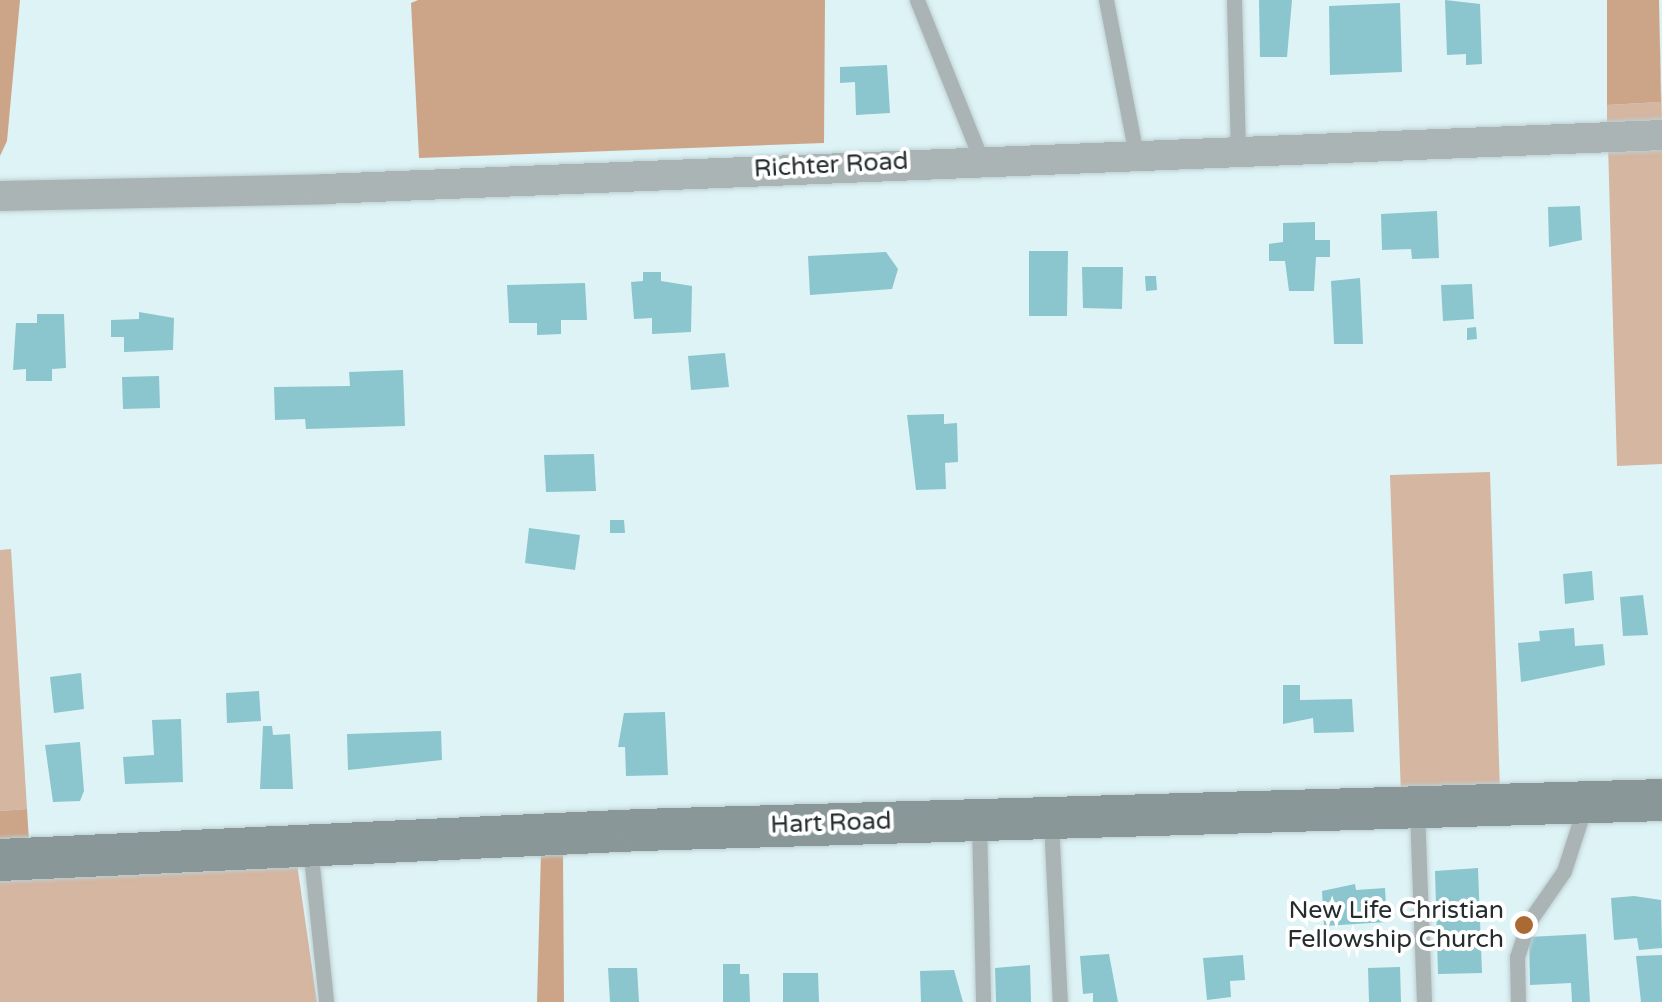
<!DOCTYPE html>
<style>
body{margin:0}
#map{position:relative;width:1662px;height:1002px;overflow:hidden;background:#def3f6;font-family:"Varela Round",sans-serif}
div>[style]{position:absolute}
.green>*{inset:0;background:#d4b6a1}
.forest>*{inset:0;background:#cca589}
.building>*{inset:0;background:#8bc5cd}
.roads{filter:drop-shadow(0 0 2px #bdcfd2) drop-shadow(0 0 2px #bdcfd2)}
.lane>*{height:15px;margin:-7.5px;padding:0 7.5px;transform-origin:7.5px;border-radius:7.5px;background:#abb4b5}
.street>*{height:30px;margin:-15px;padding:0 15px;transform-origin:15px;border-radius:15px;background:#abb4b5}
.secondary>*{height:42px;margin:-21px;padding:0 21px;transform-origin:21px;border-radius:21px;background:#8a9799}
.dots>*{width:28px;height:28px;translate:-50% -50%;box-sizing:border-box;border:5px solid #fff;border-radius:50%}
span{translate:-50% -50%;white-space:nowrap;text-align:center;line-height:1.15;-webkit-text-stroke:8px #fff;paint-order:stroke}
.street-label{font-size:25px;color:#252d2e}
.poi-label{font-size:25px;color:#252d2e}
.right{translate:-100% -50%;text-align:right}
</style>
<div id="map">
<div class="green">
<div style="clip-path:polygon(1659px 0,1662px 122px,1607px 125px,1607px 105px,1661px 102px)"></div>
<div style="clip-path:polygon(1662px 143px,1662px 464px,1617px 466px,1608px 144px)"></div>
<div style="clip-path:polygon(1490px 472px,1500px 793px,1401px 796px,1390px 475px)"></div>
<div style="clip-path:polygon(11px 549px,27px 809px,0 811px,0 550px)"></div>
<div style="clip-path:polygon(296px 857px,317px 1002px,0 1002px,0 877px)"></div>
</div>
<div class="forest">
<div style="clip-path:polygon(0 0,20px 0,7px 141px,0 156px)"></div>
<div style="clip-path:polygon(418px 0,825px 0,824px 143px,419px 158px,411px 3px)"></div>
<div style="clip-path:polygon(1607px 0,1659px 0,1661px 102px,1607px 105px)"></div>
<div style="clip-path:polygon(27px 809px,29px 841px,0 843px,0 811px)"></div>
<div style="clip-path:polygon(541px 852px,563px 852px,564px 1002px,537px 1002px)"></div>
</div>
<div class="building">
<div style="clip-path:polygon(1259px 0,1292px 0,1287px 57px,1260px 57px)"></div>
<div style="clip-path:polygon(1445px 0,1480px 4px,1482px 64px,1466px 65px,1466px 54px,1447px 55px)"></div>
<div style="clip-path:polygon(1400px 3px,1402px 72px,1330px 75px,1329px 6px)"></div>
<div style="clip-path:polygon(887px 65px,890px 113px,856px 115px,855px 82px,840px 83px,840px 67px)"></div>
<div style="clip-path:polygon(1580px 206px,1582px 240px,1549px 247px,1548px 207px)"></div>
<div style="clip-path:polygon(1437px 211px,1439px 258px,1412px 259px,1411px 249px,1382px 250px,1381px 214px)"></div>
<div style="clip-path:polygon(1315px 222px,1315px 240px,1330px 240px,1330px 257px,1316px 257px,1314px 291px,1289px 291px,1285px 261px,1269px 261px,1269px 244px,1283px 242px,1283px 223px)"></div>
<div style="clip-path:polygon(1029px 251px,1068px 251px,1067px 316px,1029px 316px)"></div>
<div style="clip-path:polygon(886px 252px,898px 269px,892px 289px,810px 295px,808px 256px)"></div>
<div style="clip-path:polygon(1082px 267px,1123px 267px,1122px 309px,1083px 308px)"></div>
<div style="clip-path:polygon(643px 272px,661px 272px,661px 281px,692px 286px,691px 332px,652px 334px,652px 318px,634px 319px,631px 282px,643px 281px)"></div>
<div style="clip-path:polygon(1145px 276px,1156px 276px,1157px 290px,1146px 291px)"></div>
<div style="clip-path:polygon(1360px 278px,1363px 344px,1334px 344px,1331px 281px)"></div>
<div style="clip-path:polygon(585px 283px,587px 320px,561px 320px,561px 334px,537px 335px,537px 323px,509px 323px,507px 285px)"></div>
<div style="clip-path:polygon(1472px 284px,1474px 319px,1443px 321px,1441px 285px)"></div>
<div style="clip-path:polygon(139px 312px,174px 318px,173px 350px,124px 352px,124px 337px,111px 337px,111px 320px,139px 319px)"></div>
<div style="clip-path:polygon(37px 314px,64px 314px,66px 368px,52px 369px,52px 381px,26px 381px,26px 369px,13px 370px,16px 323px,37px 323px)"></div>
<div style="clip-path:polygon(1476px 327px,1477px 339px,1467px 340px,1467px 328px)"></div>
<div style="clip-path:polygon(725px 353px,729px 387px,691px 390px,688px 356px)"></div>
<div style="clip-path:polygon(403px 370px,405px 426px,306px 429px,305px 419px,275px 420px,274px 387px,350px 386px,349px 372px)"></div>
<div style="clip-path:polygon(159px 376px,160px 408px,123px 409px,122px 377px)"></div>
<div style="clip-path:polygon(944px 414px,944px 424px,957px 423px,958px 462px,945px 463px,946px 489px,916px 490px,907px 415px)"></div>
<div style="clip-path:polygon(594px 454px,596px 491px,546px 492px,544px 455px)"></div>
<div style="clip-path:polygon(610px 520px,624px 520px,625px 533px,610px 533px)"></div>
<div style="clip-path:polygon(529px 528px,580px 535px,575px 570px,525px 563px)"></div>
<div style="clip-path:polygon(1592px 571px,1594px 600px,1565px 604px,1563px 574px)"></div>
<div style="clip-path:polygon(1643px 595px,1648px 635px,1623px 636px,1620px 597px)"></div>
<div style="clip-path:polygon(1574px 628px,1575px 646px,1603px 644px,1605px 665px,1521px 682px,1518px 643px,1540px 641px,1539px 631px)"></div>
<div style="clip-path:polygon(81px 673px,84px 709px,54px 713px,50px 677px)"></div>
<div style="clip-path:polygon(1283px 685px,1300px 685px,1300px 700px,1352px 699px,1354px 732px,1314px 733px,1313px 718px,1283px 724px)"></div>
<div style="clip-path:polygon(259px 691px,261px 721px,227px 723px,226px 693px)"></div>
<div style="clip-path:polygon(665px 712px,668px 775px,626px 776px,625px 747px,618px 747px,624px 713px)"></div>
<div style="clip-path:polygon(181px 719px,183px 782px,125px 784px,123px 757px,154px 755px,152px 720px)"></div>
<div style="clip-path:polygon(263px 726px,272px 726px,273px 735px,290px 734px,293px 789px,260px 789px)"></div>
<div style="clip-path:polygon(441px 731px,442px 760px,348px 770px,347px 734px)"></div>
<div style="clip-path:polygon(80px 742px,84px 791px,80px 801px,53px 802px,45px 745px)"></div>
<div style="clip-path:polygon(1478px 868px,1482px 973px,1438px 974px,1435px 871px)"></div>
<div style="clip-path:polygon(1355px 884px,1356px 890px,1385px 888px,1387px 922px,1324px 926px,1322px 891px)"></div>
<div style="clip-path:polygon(1634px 896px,1661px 900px,1662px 948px,1639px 950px,1637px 938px,1614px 940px,1611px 898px)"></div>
<div style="clip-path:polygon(1586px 934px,1590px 1002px,1572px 1002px,1571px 983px,1530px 985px,1529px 937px)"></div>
<div style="clip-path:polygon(1109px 954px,1118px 1002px,1093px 1002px,1093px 993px,1083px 994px,1080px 956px)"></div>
<div style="clip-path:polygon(1243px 955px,1245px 980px,1230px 981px,1231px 997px,1207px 1000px,1203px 958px)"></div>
<div style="clip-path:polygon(1662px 955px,1662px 1002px,1641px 1002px,1636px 956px)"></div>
<div style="clip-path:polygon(723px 964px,740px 964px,740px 974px,749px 974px,750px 1002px,723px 1002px)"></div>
<div style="clip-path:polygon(1030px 965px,1031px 1002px,996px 1002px,995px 968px)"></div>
<div style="clip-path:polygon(1400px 967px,1401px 1002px,1369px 1002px,1368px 968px)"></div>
<div style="clip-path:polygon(608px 968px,637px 968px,639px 1002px,610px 1002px)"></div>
<div style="clip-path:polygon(954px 970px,963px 1002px,921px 1002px,920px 971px)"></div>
<div style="clip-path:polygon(783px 973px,818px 973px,819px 1002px,783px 1002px)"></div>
</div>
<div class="roads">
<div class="lane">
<div style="left:917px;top:0;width:171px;rotate:68.1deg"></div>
<div style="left:1106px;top:0;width:157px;rotate:79deg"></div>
<div style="left:1234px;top:0;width:151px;rotate:88.5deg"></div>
<div style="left:1417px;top:811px;width:191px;rotate:87.9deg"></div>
<div style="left:1051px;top:821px;width:181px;rotate:87.2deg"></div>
<div style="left:979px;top:822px;width:180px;rotate:88.7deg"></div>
<div style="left:310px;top:846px;width:157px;rotate:84.1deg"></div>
<div style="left:1518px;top:1002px;width:45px;rotate:-91.3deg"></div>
<div style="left:1517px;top:957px;width:36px;rotate:-72deg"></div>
<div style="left:1528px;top:923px;width:63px;rotate:-55.3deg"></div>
<div style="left:1564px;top:871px;width:68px;rotate:-72.1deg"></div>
</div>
<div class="street">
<div style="left:0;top:196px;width:324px;rotate:-1.2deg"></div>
<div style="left:324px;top:189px;width:1339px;rotate:-2.31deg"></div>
</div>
<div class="secondary">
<div style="left:0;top:860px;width:642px;rotate:-2.68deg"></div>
<div style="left:641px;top:830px;width:1021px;rotate:-1.68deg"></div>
</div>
</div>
<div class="dots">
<div style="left:1524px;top:925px;background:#ab6a34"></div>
</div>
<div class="street-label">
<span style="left:831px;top:165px;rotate:-3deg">Richter Road</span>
<span style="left:831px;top:823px;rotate:-2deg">Hart Road</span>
</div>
<div class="poi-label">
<span class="right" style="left:1504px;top:925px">New Life Christian<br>Fellowship Church</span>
</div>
</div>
